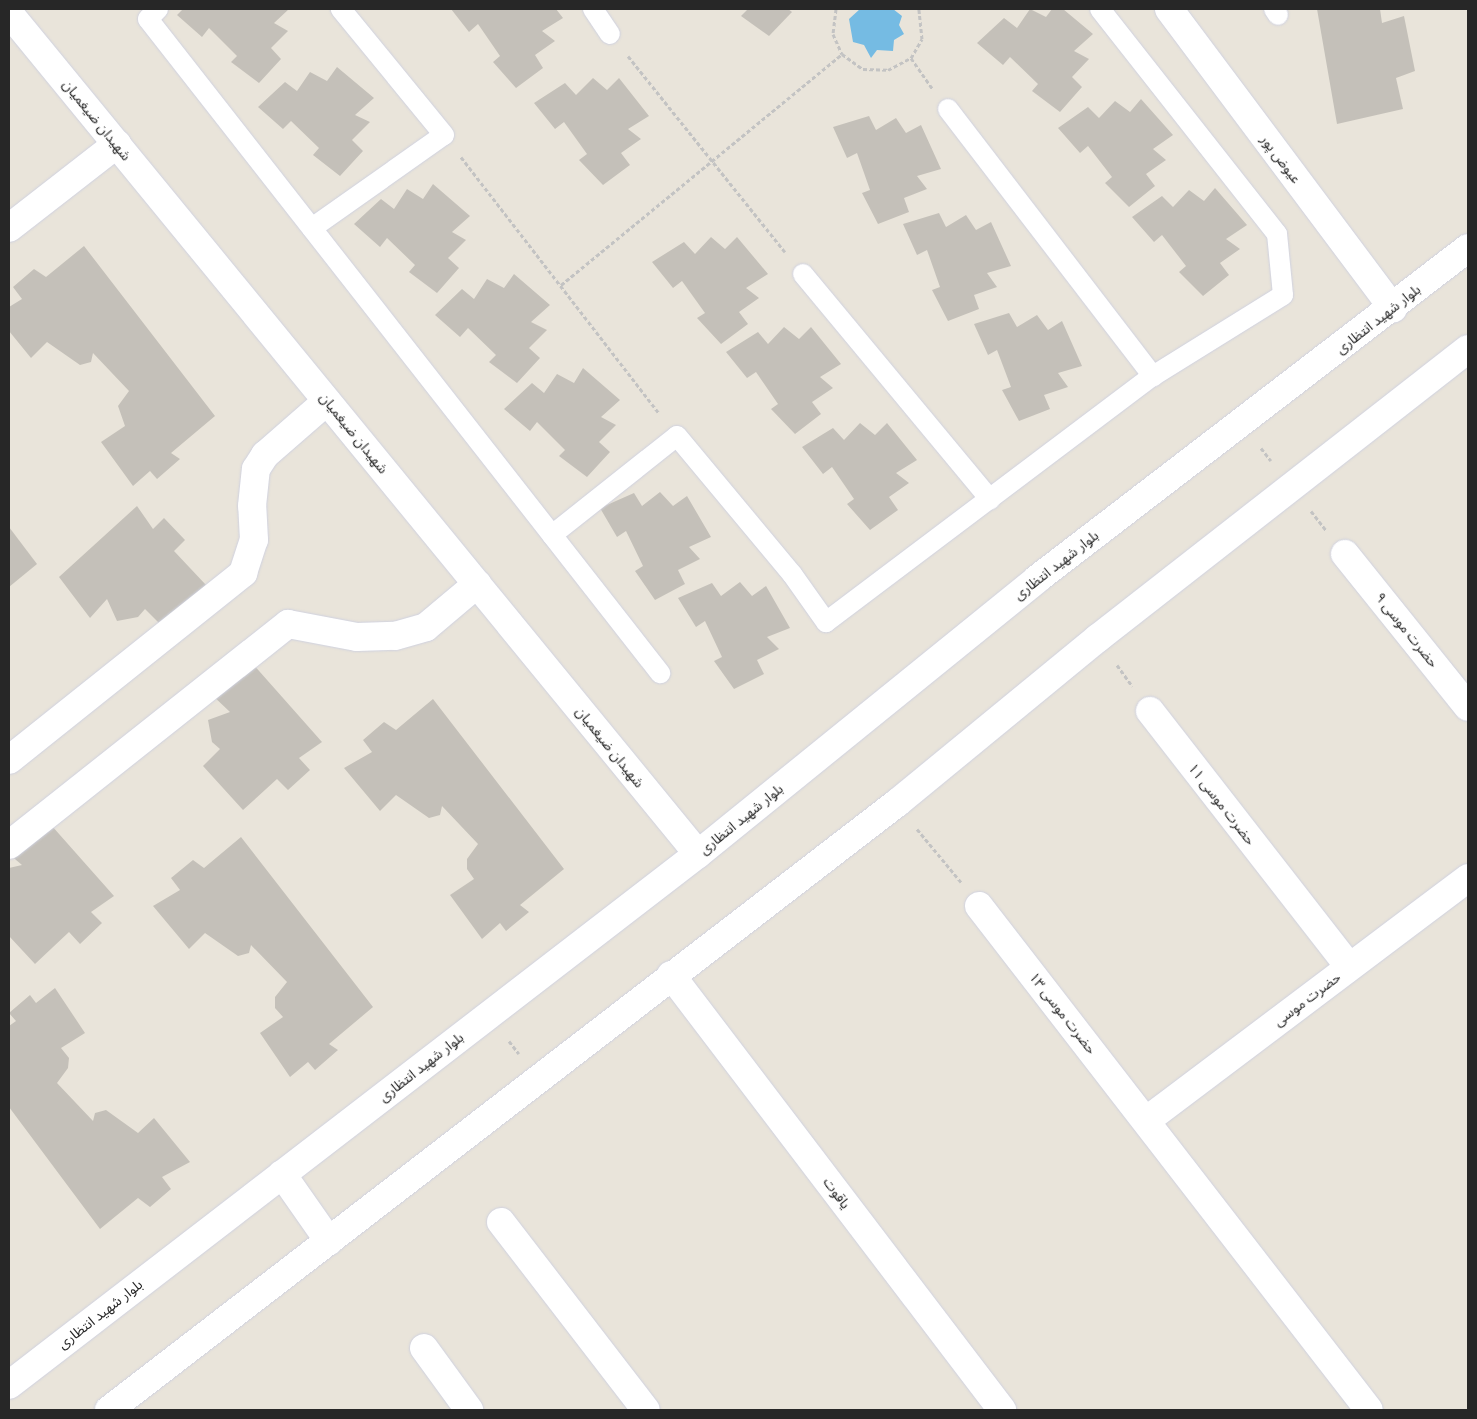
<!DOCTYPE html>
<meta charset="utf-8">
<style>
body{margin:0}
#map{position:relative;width:1477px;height:1419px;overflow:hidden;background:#e9e4da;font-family:"Public Sans","Noto Sans Arabic",sans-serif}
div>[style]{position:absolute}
.water>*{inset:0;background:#75bbe3}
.building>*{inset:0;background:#c4c0b9}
.path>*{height:3px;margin-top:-1.5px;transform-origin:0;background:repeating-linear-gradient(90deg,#c3c3c3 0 4px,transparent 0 6.5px)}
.roads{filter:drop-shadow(0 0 1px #cfd1df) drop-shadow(0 0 1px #cfd1df)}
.service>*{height:20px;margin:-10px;padding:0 10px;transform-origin:10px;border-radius:10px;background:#fff}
.minor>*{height:28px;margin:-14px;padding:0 14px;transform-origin:14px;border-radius:14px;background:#fff}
.secondary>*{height:28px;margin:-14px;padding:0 14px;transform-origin:14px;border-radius:14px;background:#fff}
span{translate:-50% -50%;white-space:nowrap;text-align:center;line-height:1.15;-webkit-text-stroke:4.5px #fff;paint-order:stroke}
.street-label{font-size:14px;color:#272727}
.frame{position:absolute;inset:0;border:10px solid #272727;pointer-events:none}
</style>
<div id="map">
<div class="water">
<div style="clip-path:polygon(860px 9px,893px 9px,902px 16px,899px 25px,904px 34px,894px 40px,893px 51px,877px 50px,871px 58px,864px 45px,853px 42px,849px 19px)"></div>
</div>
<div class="building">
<div style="clip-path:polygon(183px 9px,289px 9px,274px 23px,288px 31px,271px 48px,281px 59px,259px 83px,231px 62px,237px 56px,209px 28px,202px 37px,177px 15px)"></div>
<div style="clip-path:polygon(451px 9px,556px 9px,563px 18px,542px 31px,555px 41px,535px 55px,543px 68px,516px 88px,493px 62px,500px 56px,478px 24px,469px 32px)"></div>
<div style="clip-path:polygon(748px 9px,788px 9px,792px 12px,769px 36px,741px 16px)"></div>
<div style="clip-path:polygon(1030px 9px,1046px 17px,1052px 9px,1063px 9px,1093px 34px,1074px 51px,1089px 59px,1072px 77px,1082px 87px,1060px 112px,1032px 91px,1038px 84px,1010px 57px,1003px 65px,977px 43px,1004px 18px,1017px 28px)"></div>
<div style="clip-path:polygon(1317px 9px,1380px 9px,1382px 23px,1404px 16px,1415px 71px,1396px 78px,1403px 109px,1337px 124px)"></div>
<div style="clip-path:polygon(337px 67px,374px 98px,355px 115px,370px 122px,352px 140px,363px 151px,340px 176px,313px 155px,319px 148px,291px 121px,283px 129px,258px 107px,285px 82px,297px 91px,310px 72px,327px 81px)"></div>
<div style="clip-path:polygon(593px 78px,607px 90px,619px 78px,649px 116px,628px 129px,641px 139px,621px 153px,630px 165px,603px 185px,579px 160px,587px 154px,564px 122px,555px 129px,534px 103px,565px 83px,576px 95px)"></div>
<div style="clip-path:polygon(1141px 99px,1173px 135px,1153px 149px,1166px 160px,1146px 174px,1155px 186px,1129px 207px,1105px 183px,1112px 177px,1088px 146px,1080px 153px,1058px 128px,1088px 107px,1099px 118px,1115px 101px,1130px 112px)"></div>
<div style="clip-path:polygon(869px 116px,876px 130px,896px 118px,906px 133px,921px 125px,941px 169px,917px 176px,927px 189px,904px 198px,909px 212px,878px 224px,862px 193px,870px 190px,857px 153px,847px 158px,833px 127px)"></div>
<div style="clip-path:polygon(433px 184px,470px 216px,452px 232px,466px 240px,448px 258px,459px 268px,437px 293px,409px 272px,415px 265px,387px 238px,380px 247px,354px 224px,381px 199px,394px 209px,407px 189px,423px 199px)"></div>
<div style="clip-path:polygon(1215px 188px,1247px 225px,1226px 239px,1240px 249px,1220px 263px,1229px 275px,1203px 296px,1179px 272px,1186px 266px,1162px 235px,1154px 242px,1132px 217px,1162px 196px,1173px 207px,1189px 190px,1204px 201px)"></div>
<div style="clip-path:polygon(939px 213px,946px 227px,966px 215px,976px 230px,991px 222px,1011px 266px,987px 273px,997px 287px,974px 295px,979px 309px,948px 321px,932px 290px,940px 287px,927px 250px,917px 255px,903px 224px)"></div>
<div style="clip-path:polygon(711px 237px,725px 249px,737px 237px,768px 274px,746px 288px,759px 298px,739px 312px,748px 324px,721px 344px,697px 318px,705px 313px,682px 281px,673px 288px,652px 262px,684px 242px,695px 254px)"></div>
<div style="clip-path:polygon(84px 246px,215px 416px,171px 453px,180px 459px,157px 479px,150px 471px,133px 486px,101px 442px,125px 426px,118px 406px,129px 391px,93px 353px,91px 362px,80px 365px,47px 342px,31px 358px,9px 331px,9px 307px,22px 299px,13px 287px,34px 269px,46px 277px)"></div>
<div style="clip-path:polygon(514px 274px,550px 305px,531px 322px,547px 330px,529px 348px,540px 358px,517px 383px,489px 362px,496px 355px,468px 328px,460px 337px,435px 315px,462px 289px,474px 299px,487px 279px,504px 288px)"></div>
<div style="clip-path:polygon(1009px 313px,1017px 327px,1037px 315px,1048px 330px,1062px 321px,1082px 366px,1058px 373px,1068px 387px,1044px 395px,1050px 409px,1019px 421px,1002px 390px,1011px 387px,997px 350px,988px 355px,974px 324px)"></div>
<div style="clip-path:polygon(784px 327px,799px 339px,811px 327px,841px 364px,820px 377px,833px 388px,812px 402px,821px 414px,795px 434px,771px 409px,778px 404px,756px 372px,747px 378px,726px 352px,758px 332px,768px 344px)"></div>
<div style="clip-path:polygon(583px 368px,620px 400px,601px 417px,616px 425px,599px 442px,610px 452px,587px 477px,559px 456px,565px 450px,537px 422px,530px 431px,504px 409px,532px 383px,544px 393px,557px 374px,574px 383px)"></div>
<div style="clip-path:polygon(860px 423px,875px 435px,887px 423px,917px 460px,896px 473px,909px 483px,889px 497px,898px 510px,870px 530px,847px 504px,854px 499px,832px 467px,823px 474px,802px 447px,833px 428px,844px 440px)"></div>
<div style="clip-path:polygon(660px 492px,673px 506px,687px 496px,711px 537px,689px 547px,700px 559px,678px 570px,685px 584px,655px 600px,635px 571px,643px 566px,626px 531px,617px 537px,600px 508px,634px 493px,642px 506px)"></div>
<div style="clip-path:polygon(137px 506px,153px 529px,164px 518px,185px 540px,174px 551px,206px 585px,162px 626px,145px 609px,138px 617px,117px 621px,107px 599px,90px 618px,59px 577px)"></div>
<div style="clip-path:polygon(9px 527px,37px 564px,9px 587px)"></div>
<div style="clip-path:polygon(740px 582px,752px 596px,766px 586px,790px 628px,767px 637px,779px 649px,757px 660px,764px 674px,734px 689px,714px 661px,722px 657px,705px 621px,696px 627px,678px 598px,712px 583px,721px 596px)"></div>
<div style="clip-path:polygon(252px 663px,322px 742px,299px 758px,310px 770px,288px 790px,277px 779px,243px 810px,203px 766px,220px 749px,212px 742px,208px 720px,230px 712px,211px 694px)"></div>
<div style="clip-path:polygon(433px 699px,564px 869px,520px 905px,529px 912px,506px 931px,500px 923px,482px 939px,450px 895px,474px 879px,467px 869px,467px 859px,478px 844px,442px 806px,440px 815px,429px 818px,396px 795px,380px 811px,344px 768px,372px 752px,363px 740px,384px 722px,396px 730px)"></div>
<div style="clip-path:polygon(44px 817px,114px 896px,91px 912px,102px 923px,80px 944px,69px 932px,35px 964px,9px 936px,9px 868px,22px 865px,9px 854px)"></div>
<div style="clip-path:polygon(241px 837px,373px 1007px,329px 1044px,338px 1050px,315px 1070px,308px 1062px,290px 1077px,260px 1033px,283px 1017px,275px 1008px,275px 997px,287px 982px,251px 945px,249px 953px,238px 956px,205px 933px,189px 949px,153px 906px,180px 890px,171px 878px,193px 860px,204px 868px)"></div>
<div style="clip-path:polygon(55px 988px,85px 1033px,61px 1048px,69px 1058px,68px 1068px,57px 1083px,93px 1121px,95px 1113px,106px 1110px,138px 1133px,154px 1118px,190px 1162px,162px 1177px,171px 1189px,150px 1207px,138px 1198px,100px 1229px,9px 1107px,9px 1026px,16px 1021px,9px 1013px,30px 995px,36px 1003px)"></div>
</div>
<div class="path">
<div style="left:836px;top:9px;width:25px;rotate:97deg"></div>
<div style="left:833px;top:34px;width:22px;rotate:66deg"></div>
<div style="left:842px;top:54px;width:26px;rotate:36deg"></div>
<div style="left:863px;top:69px;width:25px;rotate:2deg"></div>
<div style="left:888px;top:70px;width:26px;rotate:-28deg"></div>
<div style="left:911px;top:58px;width:22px;rotate:-60deg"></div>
<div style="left:922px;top:39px;width:30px;rotate:-96deg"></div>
<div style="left:628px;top:56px;width:251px;rotate:51.3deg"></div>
<div style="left:911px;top:58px;width:37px;rotate:55deg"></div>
<div style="left:461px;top:157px;width:324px;rotate:52.3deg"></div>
<div style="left:561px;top:285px;width:364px;rotate:-39.4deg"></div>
<div style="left:1261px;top:448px;width:16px;rotate:52deg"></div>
<div style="left:1311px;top:511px;width:24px;rotate:52deg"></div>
<div style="left:1117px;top:665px;width:26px;rotate:54deg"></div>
<div style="left:917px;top:829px;width:69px;rotate:50.3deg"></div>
<div style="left:509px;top:1041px;width:16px;rotate:52deg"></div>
</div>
<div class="roads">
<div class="service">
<div style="left:158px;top:9px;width:14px;rotate:135deg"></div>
<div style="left:148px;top:19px;width:831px;rotate:51.94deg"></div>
<div style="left:593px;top:9px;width:30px;rotate:56deg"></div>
<div style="left:1274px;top:9px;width:7px;rotate:56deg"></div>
<div style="left:948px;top:109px;width:337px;rotate:52.5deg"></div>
<div style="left:312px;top:228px;width:161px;rotate:-35.2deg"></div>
<div style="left:444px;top:135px;width:163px;rotate:-129.3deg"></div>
<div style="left:803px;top:274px;width:293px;rotate:50.3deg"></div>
<div style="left:552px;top:535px;width:159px;rotate:-38.4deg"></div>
<div style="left:677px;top:436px;width:180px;rotate:50.2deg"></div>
<div style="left:792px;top:574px;width:59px;rotate:54.7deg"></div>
<div style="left:826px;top:622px;width:409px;rotate:-37deg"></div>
<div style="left:1153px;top:376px;width:153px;rotate:-31.9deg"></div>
<div style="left:1283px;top:295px;width:61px;rotate:-95.6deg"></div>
<div style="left:1277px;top:234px;width:286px;rotate:-128.2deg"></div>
</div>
<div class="minor">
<div style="left:1169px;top:9px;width:374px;rotate:53.2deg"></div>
<div style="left:9px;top:13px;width:1087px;rotate:50.67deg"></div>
<div style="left:9px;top:228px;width:137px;rotate:-37.9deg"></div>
<div style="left:1345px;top:554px;width:196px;rotate:51.2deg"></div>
<div style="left:1150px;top:711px;width:324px;rotate:52.1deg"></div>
<div style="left:9px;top:760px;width:300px;rotate:-38.6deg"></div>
<div style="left:243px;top:573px;width:35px;rotate:-72deg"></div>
<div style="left:254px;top:540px;width:34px;rotate:-93deg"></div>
<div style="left:252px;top:506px;width:37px;rotate:-84deg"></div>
<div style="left:256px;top:469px;width:17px;rotate:-57deg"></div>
<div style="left:265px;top:455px;width:82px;rotate:-41.1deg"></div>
<div style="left:9px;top:845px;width:356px;rotate:-38.4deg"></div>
<div style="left:288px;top:624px;width:70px;rotate:10.7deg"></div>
<div style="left:357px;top:637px;width:38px;rotate:-2deg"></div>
<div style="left:395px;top:636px;width:32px;rotate:-16deg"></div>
<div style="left:426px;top:627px;width:67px;rotate:-40.1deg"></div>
<div style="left:979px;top:906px;width:637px;rotate:52.27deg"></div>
<div style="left:671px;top:975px;width:547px;rotate:52.73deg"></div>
<div style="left:1147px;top:1120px;width:402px;rotate:-37deg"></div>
<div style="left:501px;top:1222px;width:237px;rotate:52.4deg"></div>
<div style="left:424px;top:1348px;width:77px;rotate:54deg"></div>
</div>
<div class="secondary">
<div style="left:282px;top:1174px;width:82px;rotate:55deg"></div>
<div style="left:9px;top:1385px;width:870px;rotate:-37.62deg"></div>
<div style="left:698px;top:854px;width:437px;rotate:-39deg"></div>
<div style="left:1037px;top:579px;width:543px;rotate:-37.52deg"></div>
<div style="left:109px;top:1410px;width:995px;rotate:-37.61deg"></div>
<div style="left:897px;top:803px;width:260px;rotate:-39.4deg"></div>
<div style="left:1098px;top:638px;width:469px;rotate:-38deg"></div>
</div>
</div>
<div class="street-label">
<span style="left:97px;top:120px;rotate:51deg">شهیدان ضیغمیان</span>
<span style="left:1281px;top:159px;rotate:53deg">عیوض پور</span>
<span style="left:1378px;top:319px;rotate:-38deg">بلوار شهید انتظاری</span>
<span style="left:354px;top:433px;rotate:51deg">شهیدان ضیغمیان</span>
<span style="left:1056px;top:565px;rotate:-38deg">بلوار شهید انتظاری</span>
<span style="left:1407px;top:630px;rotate:51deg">حضرت موسی ۹</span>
<span style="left:610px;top:747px;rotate:51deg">شهیدان ضیغمیان</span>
<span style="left:1222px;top:804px;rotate:52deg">حضرت موسی ۱۱</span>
<span style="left:741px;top:819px;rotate:-39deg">بلوار شهید انتظاری</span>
<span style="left:1307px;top:999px;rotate:-37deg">حضرت موسی</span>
<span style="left:1063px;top:1013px;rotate:52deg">حضرت موسی ۱۳</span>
<span style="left:421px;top:1067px;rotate:-38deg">بلوار شهید انتظاری</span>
<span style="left:837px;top:1193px;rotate:53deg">یاقوت</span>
<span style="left:100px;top:1314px;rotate:-38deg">بلوار شهید انتظاری</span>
</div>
<div class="frame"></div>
</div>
